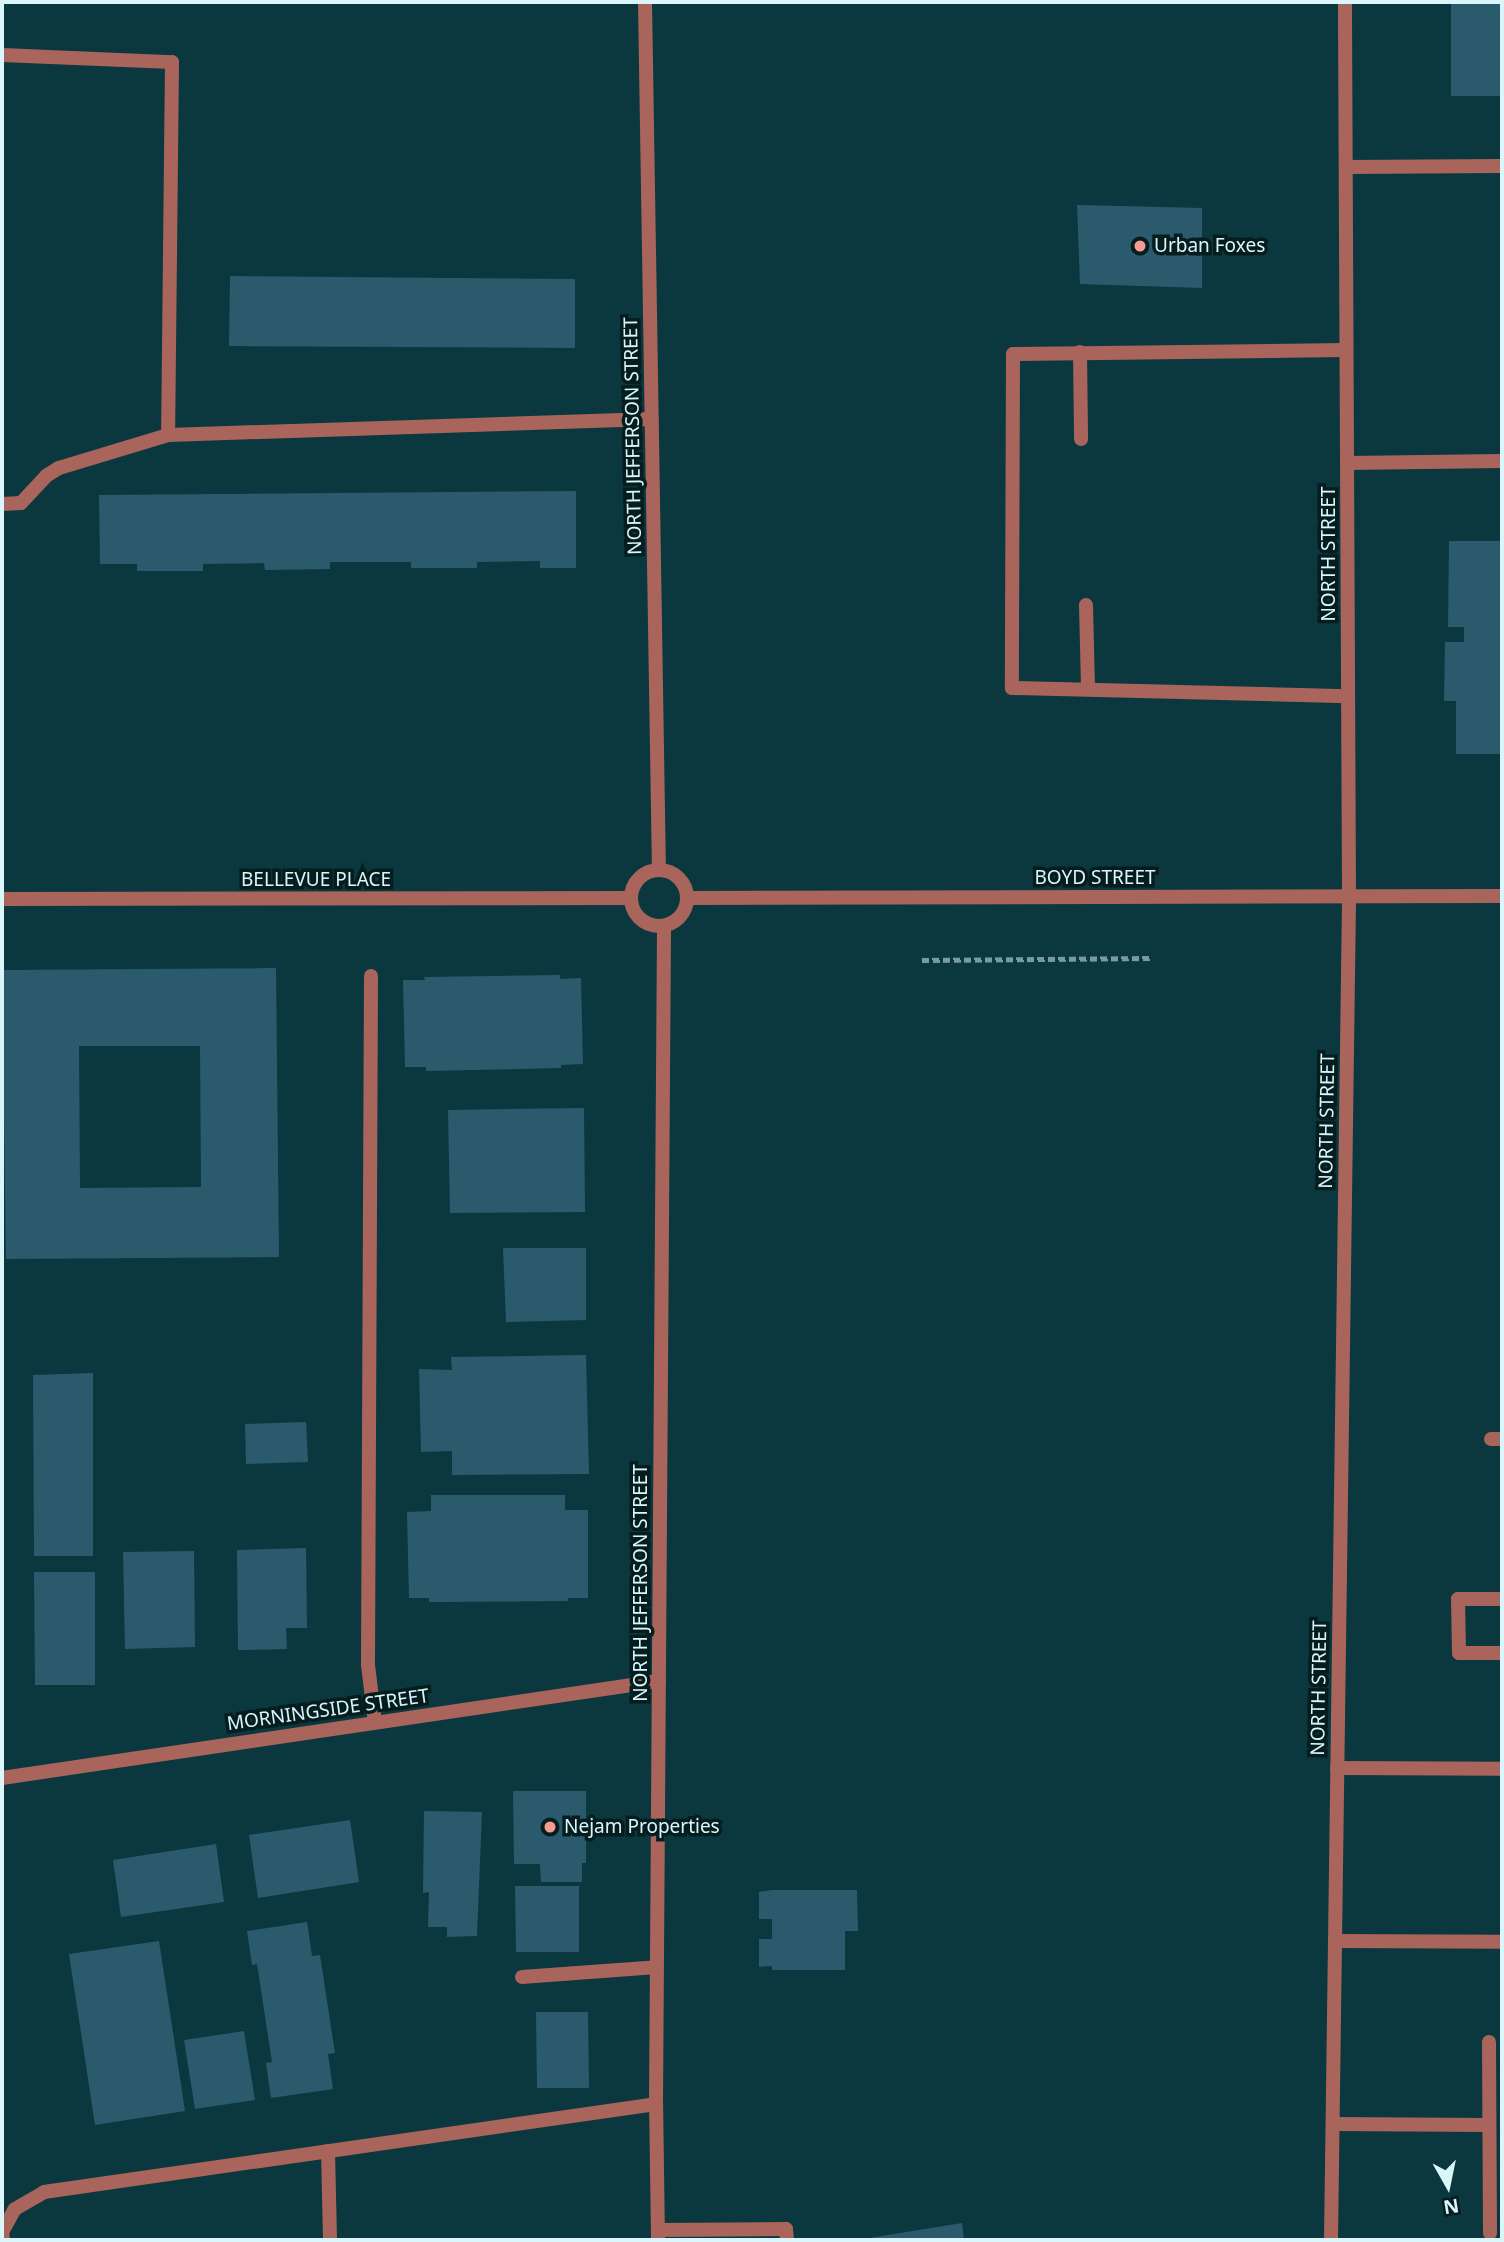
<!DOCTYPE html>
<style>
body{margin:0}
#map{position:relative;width:1504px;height:2242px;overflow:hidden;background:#0b383e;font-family:"Noto Sans",sans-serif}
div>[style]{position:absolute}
.building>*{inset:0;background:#2c5a6d}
.path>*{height:4.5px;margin-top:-2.25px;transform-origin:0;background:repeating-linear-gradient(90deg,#779ba0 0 7px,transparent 0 10.5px)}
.service>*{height:14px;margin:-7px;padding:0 7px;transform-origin:7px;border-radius:7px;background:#a9655c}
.minor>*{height:14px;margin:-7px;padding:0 7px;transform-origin:7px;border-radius:7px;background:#a9655c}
.minor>.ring{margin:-7px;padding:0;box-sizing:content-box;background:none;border:14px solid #a9655c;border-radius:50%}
.dots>*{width:19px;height:19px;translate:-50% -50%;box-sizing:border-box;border:4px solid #061d20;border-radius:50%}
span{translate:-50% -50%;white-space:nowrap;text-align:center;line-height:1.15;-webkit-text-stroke:7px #061d20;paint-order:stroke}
.poi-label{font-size:19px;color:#daf6fa}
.left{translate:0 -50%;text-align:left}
.street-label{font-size:19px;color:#daf6fa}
.frame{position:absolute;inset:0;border:4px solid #daf6fa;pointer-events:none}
.north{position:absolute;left:1413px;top:2151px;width:70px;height:70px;-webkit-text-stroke:5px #061d20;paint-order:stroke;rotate:171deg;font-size:19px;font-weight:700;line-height:28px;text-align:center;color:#daf6fa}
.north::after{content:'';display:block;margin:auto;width:24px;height:32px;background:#daf6fa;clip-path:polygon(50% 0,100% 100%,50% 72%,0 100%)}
</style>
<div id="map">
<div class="building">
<div style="clip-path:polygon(1451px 2px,1502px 2px,1502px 96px,1451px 96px)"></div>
<div style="clip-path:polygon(1077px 205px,1202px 208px,1202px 288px,1080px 284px)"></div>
<div style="clip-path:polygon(230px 276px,575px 279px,575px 348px,229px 346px)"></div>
<div style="clip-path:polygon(576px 491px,576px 568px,540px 568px,540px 561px,477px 562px,477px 568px,411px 568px,411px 562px,330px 562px,330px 569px,265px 570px,264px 563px,203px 564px,203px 571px,137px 571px,137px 564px,100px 564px,99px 495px)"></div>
<div style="clip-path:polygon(1449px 541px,1502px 541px,1502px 754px,1456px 754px,1456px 701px,1444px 701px,1445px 642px,1464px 642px,1464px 627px,1448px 627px)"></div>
<div style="clip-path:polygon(evenodd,276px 968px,279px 1257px,6px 1259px,2px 970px,276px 968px,79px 1046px,200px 1046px,201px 1187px,80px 1188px,79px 1046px)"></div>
<div style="clip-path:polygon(560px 975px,560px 979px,581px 978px,583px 1064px,561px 1065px,561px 1068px,426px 1071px,426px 1067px,405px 1067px,403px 980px,425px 980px,424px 977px)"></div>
<div style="clip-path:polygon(584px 1108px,585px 1212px,450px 1213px,448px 1110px)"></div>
<div style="clip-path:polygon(503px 1248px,586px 1248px,586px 1320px,506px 1322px)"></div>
<div style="clip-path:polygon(586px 1355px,589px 1474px,452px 1475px,452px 1451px,421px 1452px,419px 1369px,452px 1370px,451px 1357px)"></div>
<div style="clip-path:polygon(93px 1373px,93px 1556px,34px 1556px,33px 1375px)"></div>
<div style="clip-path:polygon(306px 1422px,308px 1462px,246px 1464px,245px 1424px)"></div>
<div style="clip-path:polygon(431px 1495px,565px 1495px,565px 1510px,588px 1510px,588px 1598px,568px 1598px,568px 1601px,429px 1602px,429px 1598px,409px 1598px,407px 1512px,431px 1511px)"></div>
<div style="clip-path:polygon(306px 1548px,307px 1628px,286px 1628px,287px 1649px,238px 1650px,237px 1550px)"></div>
<div style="clip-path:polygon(194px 1551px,195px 1647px,125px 1649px,123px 1552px)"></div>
<div style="clip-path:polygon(34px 1572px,95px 1572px,95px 1685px,35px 1685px)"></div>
<div style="clip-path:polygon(513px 1791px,586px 1791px,586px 1863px,582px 1863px,582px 1882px,541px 1882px,540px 1864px,514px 1864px)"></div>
<div style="clip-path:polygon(424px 1811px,482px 1812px,477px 1936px,447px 1937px,447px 1927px,428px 1927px,429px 1892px,423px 1893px)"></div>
<div style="clip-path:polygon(350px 1820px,359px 1882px,258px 1898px,249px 1835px)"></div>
<div style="clip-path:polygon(216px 1844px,224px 1902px,121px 1917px,113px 1860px)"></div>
<div style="clip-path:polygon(515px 1886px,579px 1886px,579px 1952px,516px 1952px)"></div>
<div style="clip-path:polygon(772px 1890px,857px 1890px,858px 1931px,845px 1931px,845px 1970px,772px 1970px,772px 1966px,759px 1967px,759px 1939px,772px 1939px,772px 1919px,759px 1919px,759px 1892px)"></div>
<div style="clip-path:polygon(307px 1922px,312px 1956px,320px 1955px,335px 2053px,328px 2054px,333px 2089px,271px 2098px,266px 2063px,272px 2062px,257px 1964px,252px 1965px,247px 1931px)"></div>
<div style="clip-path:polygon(159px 1941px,185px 2111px,95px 2125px,69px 1954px)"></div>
<div style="clip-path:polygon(536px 2012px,588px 2012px,589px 2088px,537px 2088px)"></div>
<div style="clip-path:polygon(244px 2031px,255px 2100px,195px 2109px,184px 2040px)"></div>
<div style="clip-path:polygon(962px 2223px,964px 2240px,863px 2240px,863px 2239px)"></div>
</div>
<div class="path">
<div style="left:922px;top:960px;width:230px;rotate:-0.5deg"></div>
</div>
<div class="service">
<div style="left:2px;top:55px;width:170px;rotate:2.4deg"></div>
<div style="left:172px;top:62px;width:373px;rotate:90.6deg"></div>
<div style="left:168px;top:435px;width:484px;rotate:-1.9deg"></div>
<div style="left:1346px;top:167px;width:156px;rotate:-0.4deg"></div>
<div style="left:1346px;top:350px;width:333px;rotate:179.3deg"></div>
<div style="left:1013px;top:354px;width:334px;rotate:90.2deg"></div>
<div style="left:1012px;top:688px;width:336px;rotate:1.4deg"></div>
<div style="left:1080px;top:352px;width:87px;rotate:89.3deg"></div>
<div style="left:1347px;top:463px;width:155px;rotate:-0.7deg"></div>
<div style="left:2px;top:504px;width:19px;rotate:-3deg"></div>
<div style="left:21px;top:503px;width:37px;rotate:-47deg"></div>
<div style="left:46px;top:476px;width:15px;rotate:-32deg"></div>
<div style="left:59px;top:468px;width:114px;rotate:-16.8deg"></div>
<div style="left:1086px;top:605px;width:84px;rotate:88.6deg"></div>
<div style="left:371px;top:976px;width:689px;rotate:90.25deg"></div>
<div style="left:368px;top:1665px;width:57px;rotate:83deg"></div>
<div style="left:1491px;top:1439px;width:11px"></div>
<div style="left:1502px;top:1599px;width:44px;rotate:180deg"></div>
<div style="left:1458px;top:1599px;width:54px;rotate:88.9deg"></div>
<div style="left:1459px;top:1653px;width:43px"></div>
<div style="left:1337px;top:1768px;width:165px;rotate:0.3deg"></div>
<div style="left:1335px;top:1941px;width:167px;rotate:0.3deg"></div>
<div style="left:522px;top:1977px;width:135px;rotate:-4.2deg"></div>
<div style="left:1489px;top:2042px;width:191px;rotate:89.7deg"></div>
<div style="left:1333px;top:2124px;width:156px;rotate:0.4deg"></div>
<div style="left:328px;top:2151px;width:89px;rotate:88.7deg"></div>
<div style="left:658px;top:2230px;width:128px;rotate:-0.4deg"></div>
<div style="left:786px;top:2229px;width:11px;rotate:85deg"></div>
<div style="left:3px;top:2240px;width:8px;rotate:-97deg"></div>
<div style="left:2px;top:2232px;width:26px;rotate:-61deg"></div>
<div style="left:15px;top:2209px;width:34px;rotate:-30deg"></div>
<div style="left:44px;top:2192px;width:618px;rotate:-8.18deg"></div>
</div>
<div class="minor">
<div style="left:645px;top:2px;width:868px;rotate:89.08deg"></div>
<div class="ring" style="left:631px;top:870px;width:42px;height:42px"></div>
<div style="left:687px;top:898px;width:815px;rotate:-0.14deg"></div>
<div style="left:2px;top:899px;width:629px;rotate:-0.09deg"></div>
<div style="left:2px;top:1778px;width:664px;rotate:-8.4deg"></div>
<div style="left:658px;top:2240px;width:136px;rotate:-90.8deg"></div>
<div style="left:656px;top:2104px;width:1178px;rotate:-89.61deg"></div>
<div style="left:1331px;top:2240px;width:1344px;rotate:-89.23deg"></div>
<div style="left:1349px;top:896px;width:894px;rotate:-90.26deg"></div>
</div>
<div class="dots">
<div style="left:1140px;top:246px;background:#f59c90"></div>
<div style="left:550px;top:1827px;background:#f59c90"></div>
</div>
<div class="poi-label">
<span class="left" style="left:1154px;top:246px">Urban Foxes</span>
<span class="left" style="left:564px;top:1827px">Nejam Properties</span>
</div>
<div class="street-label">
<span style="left:633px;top:436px;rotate:-91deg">NORTH JEFFERSON STREET</span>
<span style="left:1329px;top:554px;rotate:-90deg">NORTH STREET</span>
<span style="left:1095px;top:878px">BOYD STREET</span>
<span style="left:316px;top:880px">BELLEVUE PLACE</span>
<span style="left:1327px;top:1121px;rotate:-89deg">NORTH STREET</span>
<span style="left:641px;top:1583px;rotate:-90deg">NORTH JEFFERSON STREET</span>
<span style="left:1319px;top:1688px;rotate:-89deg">NORTH STREET</span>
<span style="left:328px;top:1710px;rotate:-8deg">MORNINGSIDE STREET</span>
</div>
<div class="frame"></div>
<div class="north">N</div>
</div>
